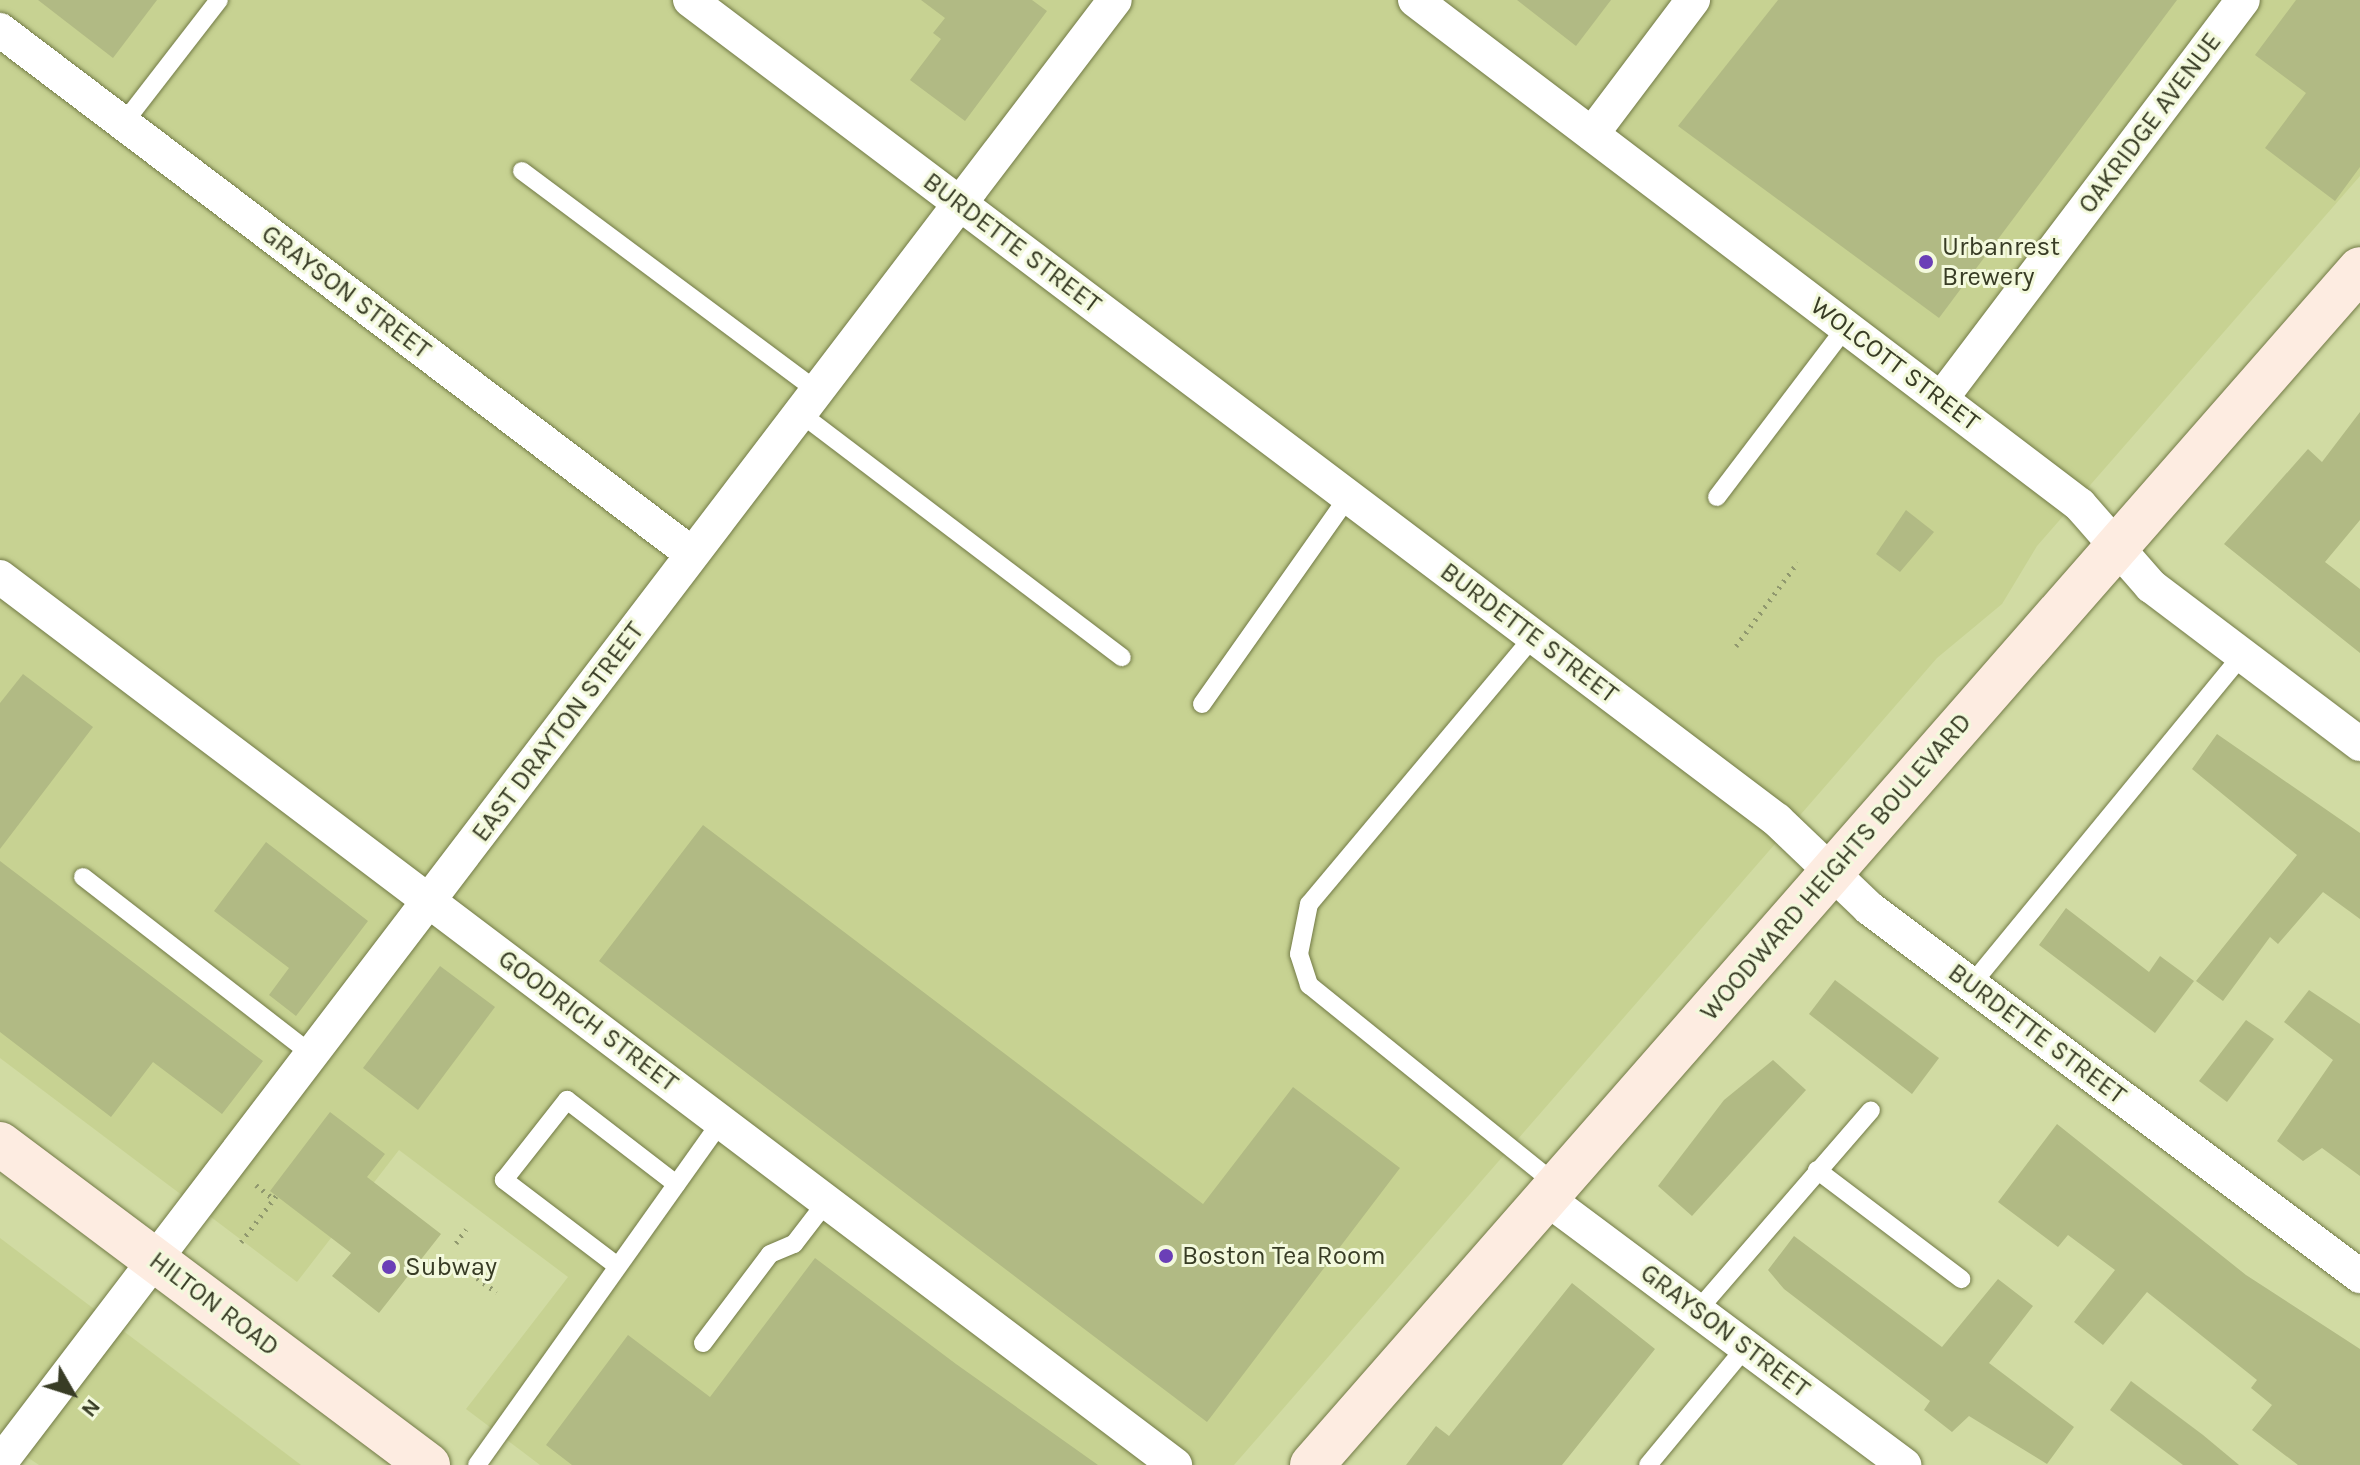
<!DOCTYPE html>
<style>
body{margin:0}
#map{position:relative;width:2360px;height:1465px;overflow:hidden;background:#d1dba3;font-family:Karla,sans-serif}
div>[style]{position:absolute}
.built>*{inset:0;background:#c7d292}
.building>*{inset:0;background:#b1ba84}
.path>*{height:5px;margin-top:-2.5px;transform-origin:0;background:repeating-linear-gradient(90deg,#90986e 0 2px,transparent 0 8px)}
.roads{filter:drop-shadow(0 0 2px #727a46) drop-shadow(0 0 2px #727a46)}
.lane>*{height:18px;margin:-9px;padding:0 9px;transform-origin:9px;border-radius:9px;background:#fff}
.street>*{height:34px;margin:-17px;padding:0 17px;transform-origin:17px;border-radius:17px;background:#fff}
.secondary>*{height:44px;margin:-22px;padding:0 22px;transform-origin:22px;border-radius:22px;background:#fdece1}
.dots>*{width:22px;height:22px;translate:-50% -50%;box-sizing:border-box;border:4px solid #f3f9dc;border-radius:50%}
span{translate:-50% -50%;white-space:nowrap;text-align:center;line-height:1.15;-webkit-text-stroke:6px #f3f9dc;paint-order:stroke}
.street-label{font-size:26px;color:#383c25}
.poi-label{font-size:26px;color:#383c25}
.left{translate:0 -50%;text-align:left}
.north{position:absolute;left:32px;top:1353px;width:80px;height:80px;-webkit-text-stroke:6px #f3f9dc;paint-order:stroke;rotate:129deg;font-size:22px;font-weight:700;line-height:32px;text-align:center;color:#383c25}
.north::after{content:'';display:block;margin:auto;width:28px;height:36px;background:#383c25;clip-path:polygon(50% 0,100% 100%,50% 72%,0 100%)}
</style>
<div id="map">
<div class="built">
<div style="clip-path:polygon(0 0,2360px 0,2360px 176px,2037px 546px,2002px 604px,1937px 658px,1234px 1465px,540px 1465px,466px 1409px,568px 1277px,399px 1150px,297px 1282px,0 1058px)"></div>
<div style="clip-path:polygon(0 1238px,301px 1465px,39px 1465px,0 1439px)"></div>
</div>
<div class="building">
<div style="clip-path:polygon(38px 0,157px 0,113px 58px)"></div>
<div style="clip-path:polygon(921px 0,1032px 0,1047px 11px,965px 121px,910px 80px,941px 39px,933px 33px,945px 18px)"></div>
<div style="clip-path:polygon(1517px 0,1611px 0,1576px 46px)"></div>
<div style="clip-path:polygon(1778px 0,2177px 0,1939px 318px,1678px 126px)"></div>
<div style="clip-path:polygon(2296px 0,2360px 0,2360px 167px,2335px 201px,2265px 148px,2306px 93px,2255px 55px)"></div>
<div style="clip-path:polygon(2360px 412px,2360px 520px,2325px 562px,2360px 589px,2360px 653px,2224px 544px,2308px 449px,2322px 462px)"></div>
<div style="clip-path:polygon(1906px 510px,1934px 532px,1900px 572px,1876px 554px)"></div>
<div style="clip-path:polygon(23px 674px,93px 727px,0 849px,0 703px)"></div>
<div style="clip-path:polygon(2217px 734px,2360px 833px,2360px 919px,2323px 892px,2278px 944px,2270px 937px,2223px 1001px,2196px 981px,2297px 855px,2192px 769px)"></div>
<div style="clip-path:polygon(703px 825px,1203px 1204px,1293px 1087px,1400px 1168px,1207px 1422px,599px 961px)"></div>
<div style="clip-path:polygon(266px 842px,368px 921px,296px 1016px,269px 995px,289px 968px,214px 911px)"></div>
<div style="clip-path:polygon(0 861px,263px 1061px,222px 1114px,153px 1062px,111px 1117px,0 1032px)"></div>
<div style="clip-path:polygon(2066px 908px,2149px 972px,2160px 956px,2194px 981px,2155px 1033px,2039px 945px)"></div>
<div style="clip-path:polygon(440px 966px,495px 1007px,418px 1110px,363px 1068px)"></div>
<div style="clip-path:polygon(1835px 980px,1939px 1058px,1912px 1094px,1809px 1014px)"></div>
<div style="clip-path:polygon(2309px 990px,2360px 1024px,2360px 1176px,2322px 1148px,2303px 1161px,2277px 1141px,2333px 1060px,2284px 1022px)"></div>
<div style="clip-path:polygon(2246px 1020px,2274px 1039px,2227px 1102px,2199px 1081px)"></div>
<div style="clip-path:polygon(1773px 1060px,1806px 1090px,1692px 1216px,1658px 1186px,1724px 1100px)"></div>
<div style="clip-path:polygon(330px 1112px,385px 1154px,367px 1177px,441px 1234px,379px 1313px,332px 1276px,351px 1253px,270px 1191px)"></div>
<div style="clip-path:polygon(2057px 1124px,2246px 1275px,2360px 1349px,2360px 1465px,2298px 1465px,2252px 1430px,2272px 1405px,2251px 1388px,2257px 1380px,2147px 1292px,2103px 1345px,2074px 1322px,2115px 1270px,2068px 1235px,2058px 1247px,1998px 1202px)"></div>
<div style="clip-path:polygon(1794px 1236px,1942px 1347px,1998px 1279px,2033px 1306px,1989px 1363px,2074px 1427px,2047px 1464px,1969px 1416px,1952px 1432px,1924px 1410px,1930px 1401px,1784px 1289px,1768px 1270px)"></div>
<div style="clip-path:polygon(815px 1258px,956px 1364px,1098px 1465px,572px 1465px,546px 1445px,628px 1335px,710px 1397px)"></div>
<div style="clip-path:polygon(1572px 1283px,1655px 1349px,1562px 1465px,1406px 1465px,1436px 1426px,1449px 1436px)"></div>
<div style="clip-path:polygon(2131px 1381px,2203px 1435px,2239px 1465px,2183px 1465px,2110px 1410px)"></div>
</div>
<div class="path">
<div style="left:1736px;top:646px;width:104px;rotate:-53.6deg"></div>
<div style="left:256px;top:1185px;width:23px;rotate:38deg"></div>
<div style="left:241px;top:1242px;width:58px;rotate:-52.7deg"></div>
<div style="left:456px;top:1243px;width:17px;rotate:-54deg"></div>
<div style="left:477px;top:1278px;width:24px;rotate:36deg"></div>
</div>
<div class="roads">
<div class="lane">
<div style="left:123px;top:124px;width:157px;rotate:-52.3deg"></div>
<div style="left:522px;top:171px;width:368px;rotate:36.7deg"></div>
<div style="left:800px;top:413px;width:404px;rotate:37.2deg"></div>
<div style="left:1717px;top:497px;width:213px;rotate:-52.8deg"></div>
<div style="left:1534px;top:636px;width:350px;rotate:130deg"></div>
<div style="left:1309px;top:904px;width:51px;rotate:101.3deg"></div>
<div style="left:1299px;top:954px;width:33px;rotate:72deg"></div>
<div style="left:1309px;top:985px;width:319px;rotate:38.9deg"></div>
<div style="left:1202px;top:704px;width:253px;rotate:-54.8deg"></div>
<div style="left:83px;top:877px;width:292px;rotate:37.8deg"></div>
<div style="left:1971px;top:985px;width:427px;rotate:-50.6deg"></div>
<div style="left:1817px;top:1170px;width:181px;rotate:37.1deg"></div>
<div style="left:616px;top:1265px;width:141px;rotate:-142.8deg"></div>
<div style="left:504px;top:1180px;width:102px;rotate:-51.8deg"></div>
<div style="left:567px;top:1100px;width:138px;rotate:37.6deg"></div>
<div style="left:1698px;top:1310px;width:264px;rotate:-49.1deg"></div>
<div style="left:703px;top:1343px;width:111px;rotate:-53deg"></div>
<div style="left:770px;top:1254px;width:26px;rotate:-23deg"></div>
<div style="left:794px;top:1244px;width:54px;rotate:-52.5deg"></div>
<div style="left:477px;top:1465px;width:421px;rotate:-54.6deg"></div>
<div style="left:1648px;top:1465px;width:153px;rotate:-50.3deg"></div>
</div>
<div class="street">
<div style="left:690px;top:0;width:1362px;rotate:37.03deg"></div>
<div style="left:1777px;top:820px;width:127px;rotate:43.7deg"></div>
<div style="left:1869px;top:908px;width:614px;rotate:36.85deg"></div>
<div style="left:1415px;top:0;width:835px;rotate:37.21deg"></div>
<div style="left:2080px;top:505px;width:108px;rotate:48.8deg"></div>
<div style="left:2151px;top:586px;width:262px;rotate:37.1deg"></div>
<div style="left:0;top:30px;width:868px;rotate:37.13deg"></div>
<div style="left:1592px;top:134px;width:168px;rotate:-53deg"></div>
<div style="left:1941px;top:399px;width:500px;rotate:-52.88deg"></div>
<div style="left:0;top:577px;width:1473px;rotate:37.08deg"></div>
<div style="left:1546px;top:1198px;width:447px;rotate:36.7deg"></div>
<div style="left:0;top:1463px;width:1839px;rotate:-52.69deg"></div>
</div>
<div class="secondary">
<div style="left:0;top:1144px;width:535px;rotate:36.87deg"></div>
<div style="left:1312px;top:1465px;width:1590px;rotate:-48.77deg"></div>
</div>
</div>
<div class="dots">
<div style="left:1926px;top:262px;background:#6b3fb7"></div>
<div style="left:1166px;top:1256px;background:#6b3fb7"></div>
<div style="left:389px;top:1267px;background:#6b3fb7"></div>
</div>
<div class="street-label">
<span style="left:2150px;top:123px;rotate:-53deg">OAKRIDGE AVENUE</span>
<span style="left:1012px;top:243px;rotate:37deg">BURDETTE STREET</span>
<span style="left:346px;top:292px;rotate:37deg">GRAYSON STREET</span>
<span style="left:1895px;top:364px;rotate:37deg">WOLCOTT STREET</span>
<span style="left:1529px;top:633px;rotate:37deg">BURDETTE STREET</span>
<span style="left:558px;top:732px;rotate:-53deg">EAST DRAYTON STREET</span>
<span style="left:1836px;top:867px;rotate:-49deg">WOODWARD HEIGHTS BOULEVARD</span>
<span style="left:588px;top:1021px;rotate:37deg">GOODRICH STREET</span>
<span style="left:2037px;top:1034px;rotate:37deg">BURDETTE STREET</span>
<span style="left:214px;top:1304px;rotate:37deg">HILTON ROAD</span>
<span style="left:1725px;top:1331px;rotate:37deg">GRAYSON STREET</span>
</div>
<div class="poi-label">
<span class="left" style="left:1942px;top:262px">Urbanrest<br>Brewery</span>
<span class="left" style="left:1182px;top:1256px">Boston Tea Room</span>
<span class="left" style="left:405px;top:1267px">Subway</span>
</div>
<div class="north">N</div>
</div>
